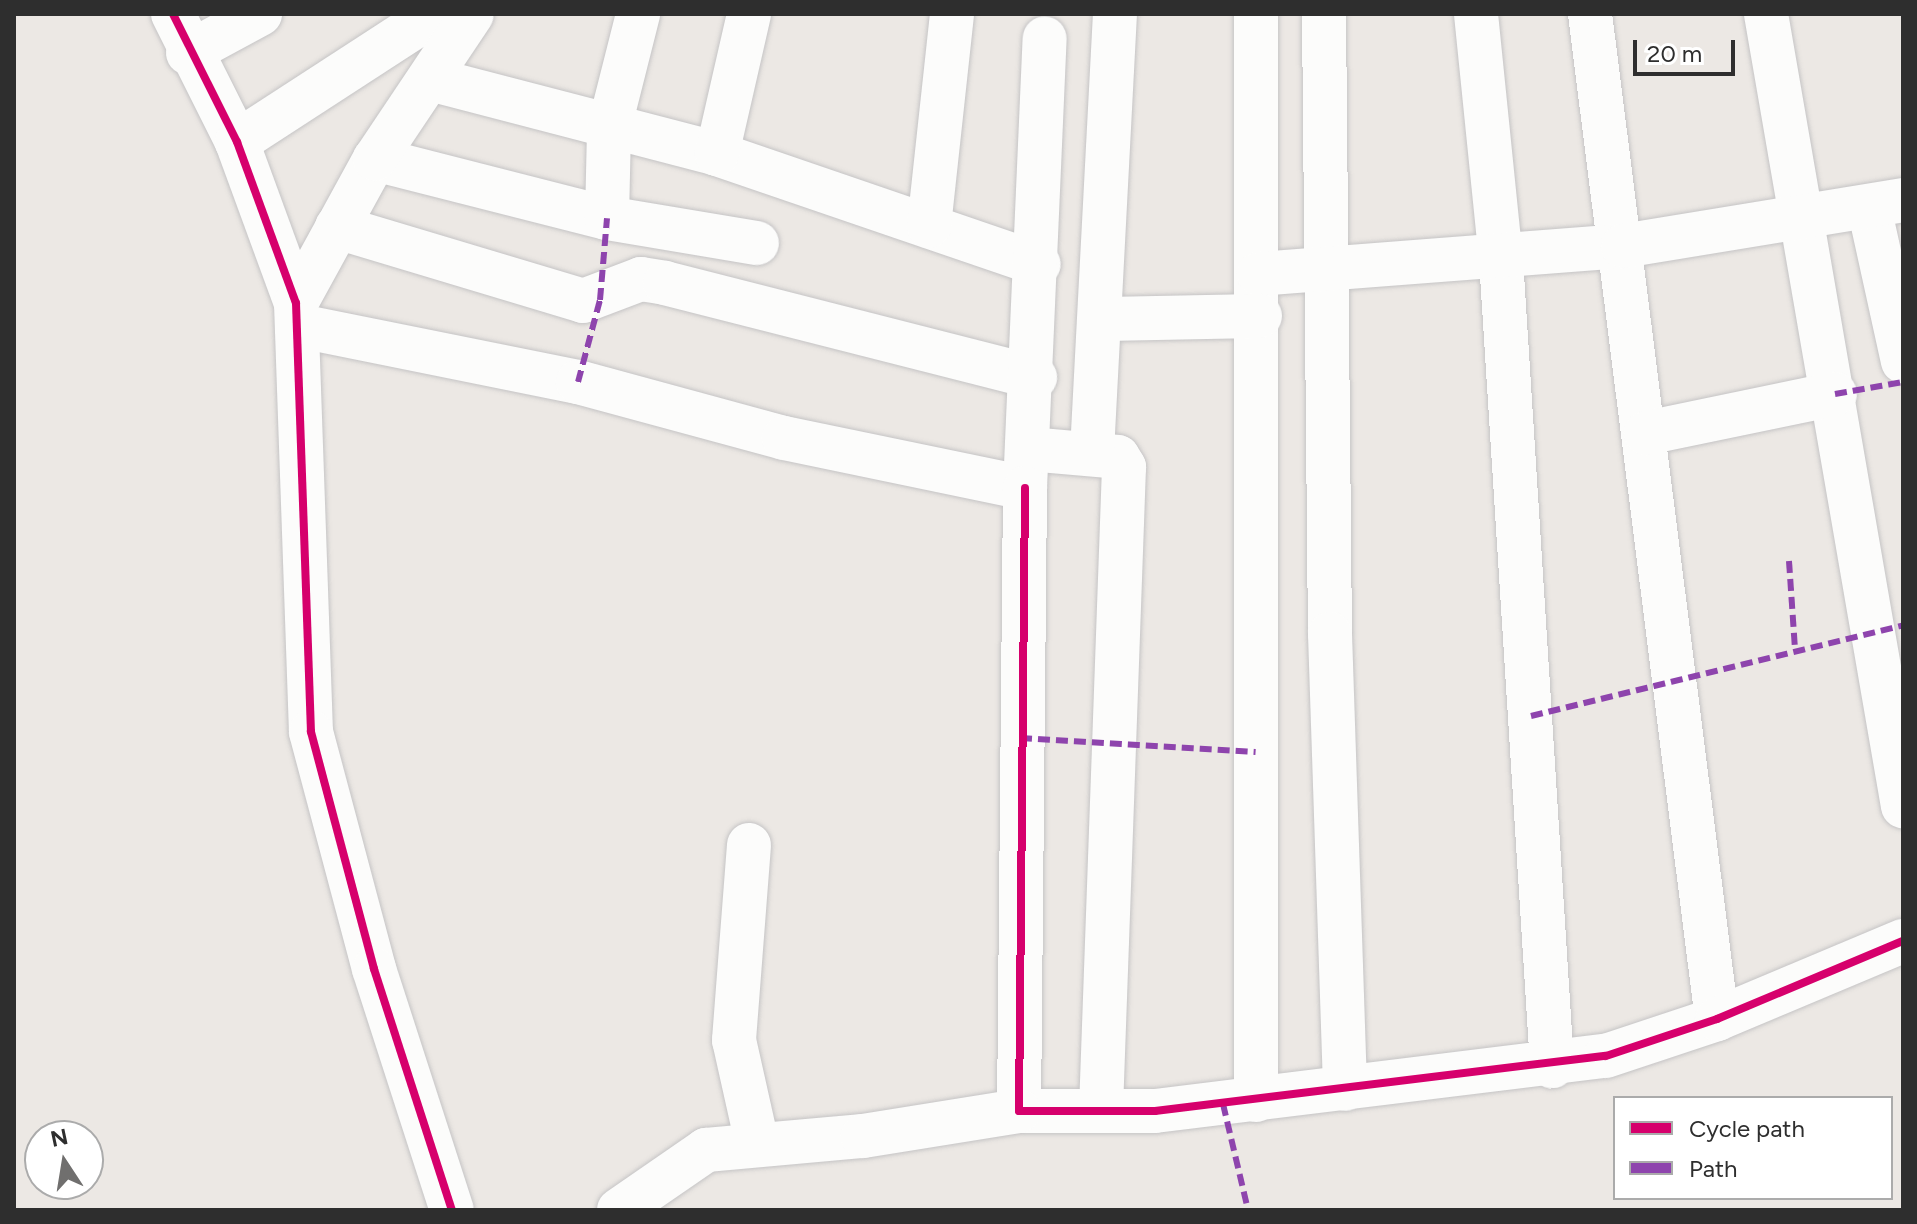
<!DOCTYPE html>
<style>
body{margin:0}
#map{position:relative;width:1917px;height:1224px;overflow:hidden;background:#ece8e4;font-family:Figtree,sans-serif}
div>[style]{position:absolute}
.roads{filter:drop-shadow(0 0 2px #c5c4c5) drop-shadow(0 0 2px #c5c4c5)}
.minor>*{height:44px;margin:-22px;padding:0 22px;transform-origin:22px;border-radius:22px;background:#fcfcfb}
.quiet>*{height:6px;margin-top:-3px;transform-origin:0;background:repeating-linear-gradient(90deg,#8e44ad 0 12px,transparent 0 18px)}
.cycleway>*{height:8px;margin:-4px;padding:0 4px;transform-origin:4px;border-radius:4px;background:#d6006c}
span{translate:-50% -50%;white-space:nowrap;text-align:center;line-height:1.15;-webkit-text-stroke:6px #fff;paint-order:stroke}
.frame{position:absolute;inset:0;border:16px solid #2e2e2e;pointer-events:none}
.legend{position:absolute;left:1613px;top:1096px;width:280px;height:104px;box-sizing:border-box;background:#fff;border:2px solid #ababab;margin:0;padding:10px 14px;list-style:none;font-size:24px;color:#2e2e2e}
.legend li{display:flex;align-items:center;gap:16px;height:40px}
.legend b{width:40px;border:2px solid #ababab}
.north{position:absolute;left:24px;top:1120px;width:80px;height:80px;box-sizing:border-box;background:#fff;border:2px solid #ababab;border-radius:50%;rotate:348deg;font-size:22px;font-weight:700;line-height:32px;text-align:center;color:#2e2e2e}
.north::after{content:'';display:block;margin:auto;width:28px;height:36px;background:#706f6e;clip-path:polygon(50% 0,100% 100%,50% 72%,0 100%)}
.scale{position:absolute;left:1633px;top:40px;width:102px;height:36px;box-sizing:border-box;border:4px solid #2e2e2e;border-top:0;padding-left:10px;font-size:24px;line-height:28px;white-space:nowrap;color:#2e2e2e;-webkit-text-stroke:6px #fff;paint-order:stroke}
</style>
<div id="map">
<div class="roads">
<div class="minor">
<div style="left:173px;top:14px;width:143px;rotate:63.4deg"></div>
<div style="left:237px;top:142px;width:171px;rotate:69.9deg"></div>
<div style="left:296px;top:303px;width:429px;rotate:88deg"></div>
<div style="left:311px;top:732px;width:245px;rotate:75.1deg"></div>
<div style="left:374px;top:969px;width:253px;rotate:72.1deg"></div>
<div style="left:1256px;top:14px;width:1086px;rotate:90deg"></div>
<div style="left:1324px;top:14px;width:620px;rotate:89.45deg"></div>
<div style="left:1330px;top:634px;width:455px;rotate:88.1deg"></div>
<div style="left:1476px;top:14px;width:246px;rotate:84.2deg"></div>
<div style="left:1501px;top:259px;width:809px;rotate:86.38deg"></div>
<div style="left:1590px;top:14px;width:1013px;rotate:82.8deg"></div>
<div style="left:1766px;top:14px;width:804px;rotate:80.19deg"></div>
<div style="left:188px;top:53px;width:82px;rotate:-28.4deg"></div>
<div style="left:430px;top:79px;width:297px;rotate:14.6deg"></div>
<div style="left:717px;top:154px;width:340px;rotate:18.9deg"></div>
<div style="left:237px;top:142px;width:235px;rotate:-33deg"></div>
<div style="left:717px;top:154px;width:144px;rotate:-77.1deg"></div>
<div style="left:375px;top:159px;width:239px;rotate:14.3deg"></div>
<div style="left:607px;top:218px;width:152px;rotate:9.5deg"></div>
<div style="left:1869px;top:207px;width:158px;rotate:77.6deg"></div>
<div style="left:607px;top:218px;width:89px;rotate:-88.7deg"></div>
<div style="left:609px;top:129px;width:119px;rotate:-75.8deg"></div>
<div style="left:929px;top:226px;width:213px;rotate:-83.8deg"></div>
<div style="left:337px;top:227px;width:257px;rotate:16.7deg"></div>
<div style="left:583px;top:301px;width:62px;rotate:-20.8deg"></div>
<div style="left:641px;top:279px;width:24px;rotate:9deg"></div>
<div style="left:665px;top:283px;width:382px;rotate:14.3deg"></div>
<div style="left:1259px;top:274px;width:365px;rotate:-4.4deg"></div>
<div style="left:1623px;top:246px;width:284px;rotate:-9.3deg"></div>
<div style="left:296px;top:303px;width:164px;rotate:-61.3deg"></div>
<div style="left:375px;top:159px;width:174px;rotate:-56.2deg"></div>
<div style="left:1103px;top:319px;width:157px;rotate:-1.1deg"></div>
<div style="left:300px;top:326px;width:284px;rotate:11.4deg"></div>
<div style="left:578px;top:382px;width:213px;rotate:15.2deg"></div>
<div style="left:784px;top:438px;width:246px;rotate:11.7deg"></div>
<div style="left:1025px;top:488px;width:450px;rotate:-87.5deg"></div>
<div style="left:1646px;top:433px;width:193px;rotate:-11.7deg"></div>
<div style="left:1029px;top:449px;width:89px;rotate:5.1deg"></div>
<div style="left:1118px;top:457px;width:12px;rotate:59deg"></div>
<div style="left:1124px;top:467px;width:644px;rotate:92.05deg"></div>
<div style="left:1092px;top:452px;width:439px;rotate:-87deg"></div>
<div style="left:1025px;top:488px;width:623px;rotate:90.55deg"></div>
<div style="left:1019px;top:1111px;width:136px"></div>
<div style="left:1155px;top:1111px;width:454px;rotate:-7deg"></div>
<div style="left:1606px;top:1056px;width:117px;rotate:-18.4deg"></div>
<div style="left:1717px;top:1019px;width:202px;rotate:-22.8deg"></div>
<div style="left:749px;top:845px;width:196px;rotate:94.4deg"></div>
<div style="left:734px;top:1040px;width:106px;rotate:77.4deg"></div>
<div style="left:619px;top:1210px;width:106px;rotate:-34.6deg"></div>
<div style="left:706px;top:1150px;width:158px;rotate:-5.1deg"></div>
<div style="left:863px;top:1136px;width:158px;rotate:-9.1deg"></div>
</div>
</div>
<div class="quiet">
<div style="left:578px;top:382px;width:85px;rotate:-75deg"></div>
<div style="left:600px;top:300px;width:82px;rotate:-85.1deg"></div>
<div style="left:1835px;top:394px;width:69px;rotate:-10deg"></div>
<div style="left:1789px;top:561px;width:87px;rotate:86.1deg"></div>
<div style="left:1531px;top:716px;width:383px;rotate:-13.7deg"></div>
<div style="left:1020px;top:738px;width:236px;rotate:3.4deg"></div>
<div style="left:1223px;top:1104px;width:109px;rotate:76.7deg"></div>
</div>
<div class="cycleway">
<div style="left:173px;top:14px;width:143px;rotate:63.4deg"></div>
<div style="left:237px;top:142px;width:171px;rotate:69.9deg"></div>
<div style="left:296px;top:303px;width:429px;rotate:88deg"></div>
<div style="left:311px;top:732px;width:245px;rotate:75.1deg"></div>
<div style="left:374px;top:969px;width:253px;rotate:72.1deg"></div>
<div style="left:1025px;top:488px;width:623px;rotate:90.55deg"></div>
<div style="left:1019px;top:1111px;width:136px"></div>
<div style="left:1155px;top:1111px;width:454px;rotate:-7deg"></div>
<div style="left:1606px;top:1056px;width:117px;rotate:-18.4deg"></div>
<div style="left:1717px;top:1019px;width:202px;rotate:-22.8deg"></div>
</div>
<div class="frame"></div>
<ul class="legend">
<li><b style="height:10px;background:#d6006c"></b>Cycle path</li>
<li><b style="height:10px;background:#8e44ad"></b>Path</li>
</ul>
<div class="north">N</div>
<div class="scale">20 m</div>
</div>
